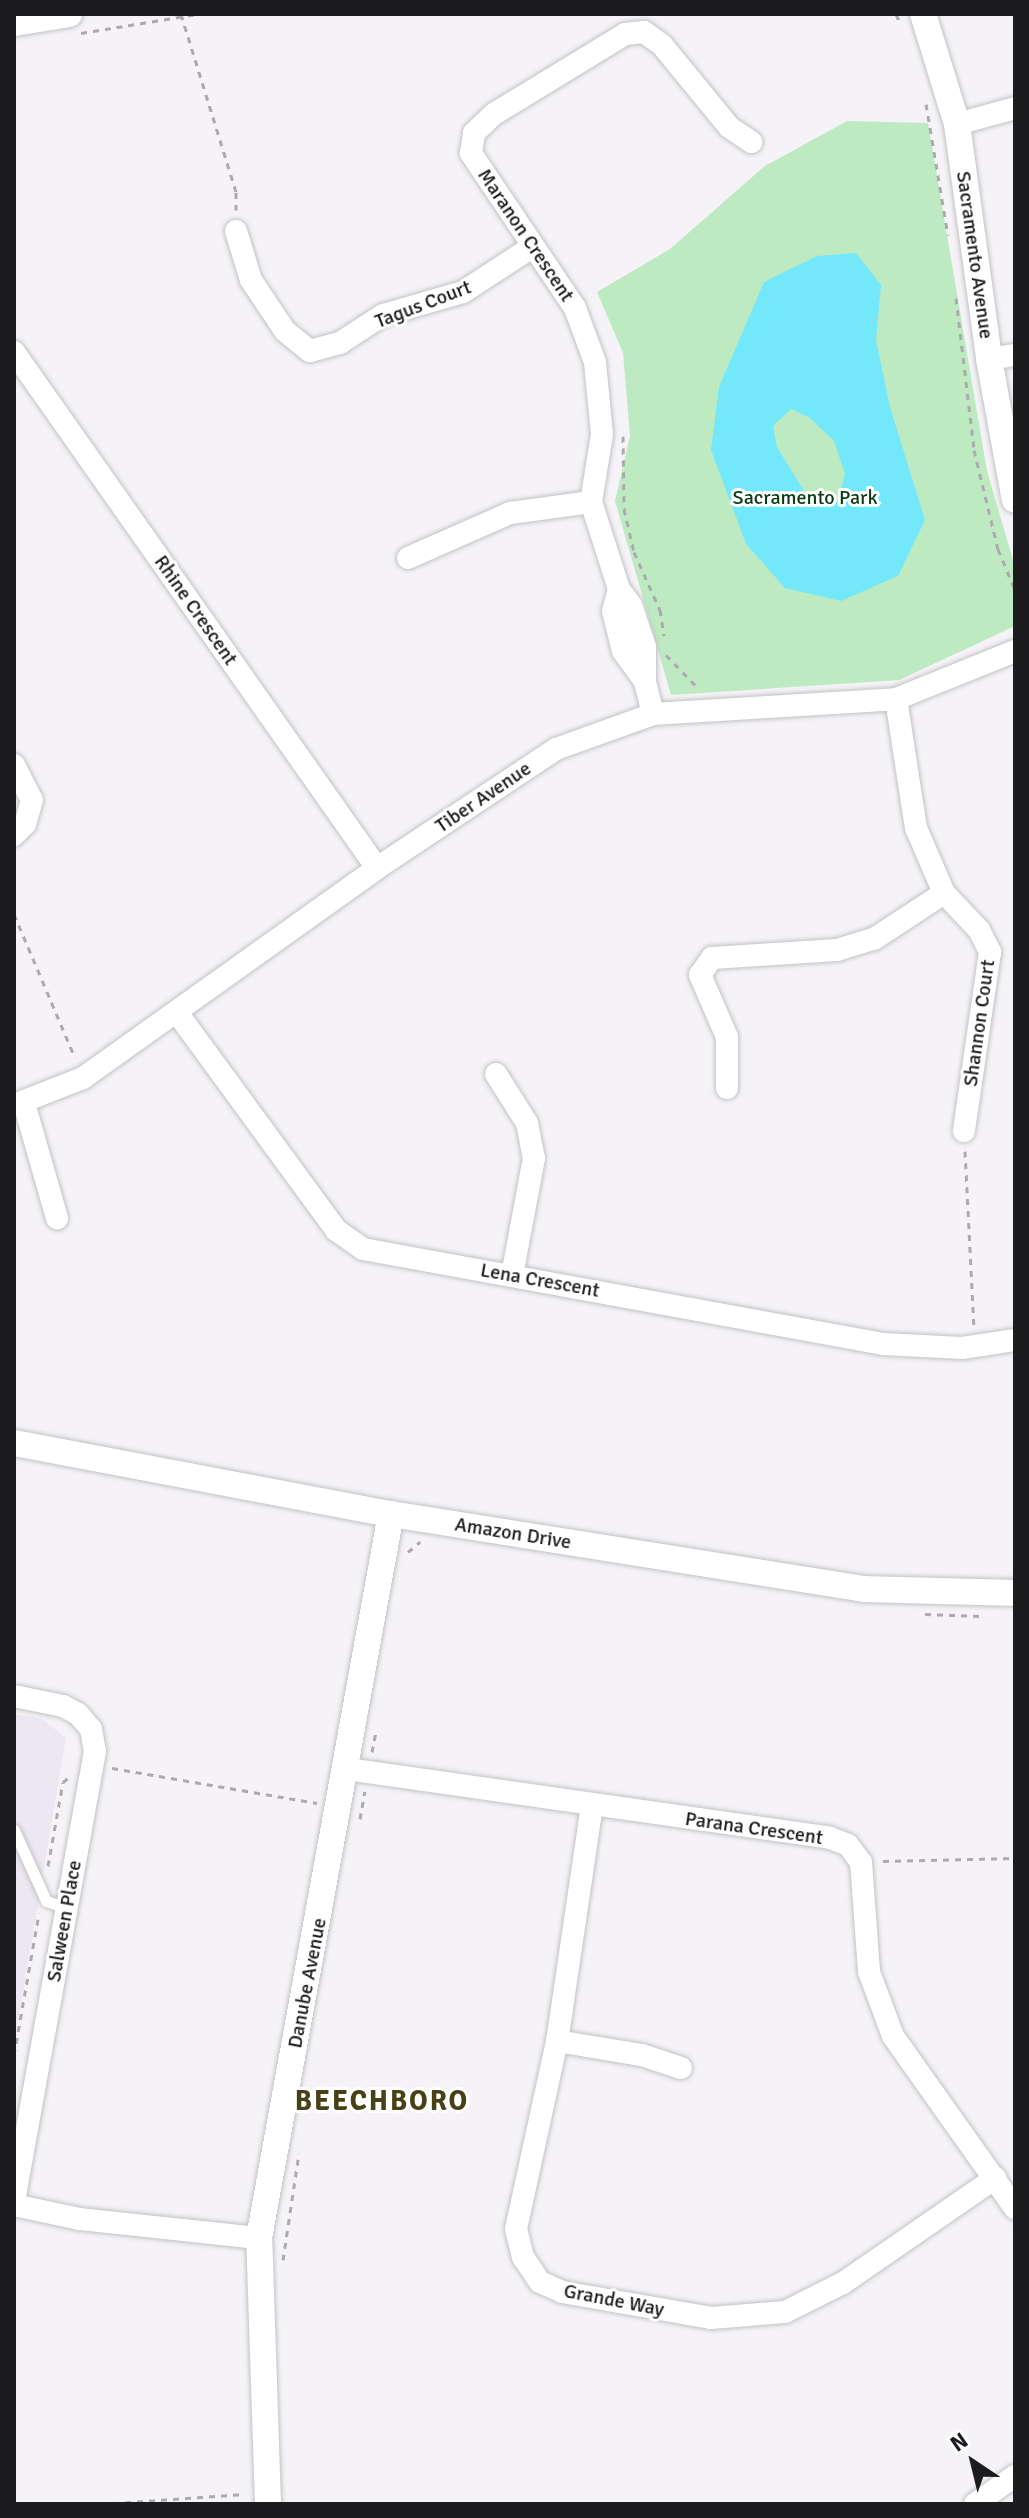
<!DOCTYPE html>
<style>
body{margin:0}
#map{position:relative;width:1029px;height:2518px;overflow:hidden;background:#f5f3f7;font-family:Signika,sans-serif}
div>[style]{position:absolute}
.built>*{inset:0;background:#ece7f1}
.green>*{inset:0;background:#bdeac1}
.water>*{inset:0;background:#73e8fa}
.path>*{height:3px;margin-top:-1.5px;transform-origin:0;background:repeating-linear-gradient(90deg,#acaaad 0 6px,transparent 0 12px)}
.roads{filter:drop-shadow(0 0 2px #c3c2c5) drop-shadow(0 0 2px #c3c2c5)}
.service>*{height:11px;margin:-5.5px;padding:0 5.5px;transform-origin:5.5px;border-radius:5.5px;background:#fff}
.minor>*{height:22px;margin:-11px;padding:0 11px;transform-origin:11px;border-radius:11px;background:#fff}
.tertiary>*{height:26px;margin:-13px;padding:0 13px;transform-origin:13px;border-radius:13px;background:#fff}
span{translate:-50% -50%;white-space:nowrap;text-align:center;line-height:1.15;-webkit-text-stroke:6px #fff;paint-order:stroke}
.street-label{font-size:20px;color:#1c1b1d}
.park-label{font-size:20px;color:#093b15}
.district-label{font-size:28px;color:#484118;font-weight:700;letter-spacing:2px}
.frame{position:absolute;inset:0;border:16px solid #1c1b1d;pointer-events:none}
.north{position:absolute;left:933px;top:2422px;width:80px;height:80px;-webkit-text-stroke:6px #fff;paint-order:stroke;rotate:325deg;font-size:22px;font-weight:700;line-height:32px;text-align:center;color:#1c1b1d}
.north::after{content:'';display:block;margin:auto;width:28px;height:36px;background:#1c1b1d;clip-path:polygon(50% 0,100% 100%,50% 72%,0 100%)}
</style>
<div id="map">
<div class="built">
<div style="clip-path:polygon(14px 1714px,41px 1718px,66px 1738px,14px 2045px)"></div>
</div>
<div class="green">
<div style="clip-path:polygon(847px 121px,928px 123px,987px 471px,1015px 567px,1015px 626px,899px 680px,671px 695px,615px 501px,630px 436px,623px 353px,597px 292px,670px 249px,765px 166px)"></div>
</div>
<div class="water">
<div style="clip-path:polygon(evenodd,856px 253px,881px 285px,876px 340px,890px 407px,925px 520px,898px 576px,841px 601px,785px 588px,746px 544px,711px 450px,719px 387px,764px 282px,817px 256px,856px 253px,791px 409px,810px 418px,834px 441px,845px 474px,838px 500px,814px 507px,777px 447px,773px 426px,791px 409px)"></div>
</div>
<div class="path">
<div style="left:181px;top:14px;width:186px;rotate:72.8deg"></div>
<div style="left:236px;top:192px;width:18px;rotate:90deg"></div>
<div style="left:896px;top:14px;width:12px;rotate:66deg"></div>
<div style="left:81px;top:33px;width:118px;rotate:-9.3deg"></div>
<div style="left:926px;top:104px;width:133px;rotate:80.5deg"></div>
<div style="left:956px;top:298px;width:153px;rotate:83.2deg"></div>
<div style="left:974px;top:450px;width:102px;rotate:76.4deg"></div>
<div style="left:998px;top:549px;width:44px;rotate:67.5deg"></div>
<div style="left:623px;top:436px;width:73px;rotate:89.2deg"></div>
<div style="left:624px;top:509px;width:44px;rotate:76.9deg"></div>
<div style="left:634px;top:552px;width:64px;rotate:65.9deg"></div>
<div style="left:660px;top:610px;width:26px;rotate:81deg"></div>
<div style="left:666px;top:655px;width:47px;rotate:45.9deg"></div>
<div style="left:14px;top:914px;width:156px;rotate:67deg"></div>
<div style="left:965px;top:1151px;width:176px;rotate:87.1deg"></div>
<div style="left:408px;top:1552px;width:16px;rotate:-40deg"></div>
<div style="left:925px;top:1614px;width:56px;rotate:2deg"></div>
<div style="left:372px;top:1752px;width:20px;rotate:-79deg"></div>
<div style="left:112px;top:1768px;width:208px;rotate:9.7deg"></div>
<div style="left:360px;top:1819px;width:28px;rotate:-80deg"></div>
<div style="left:883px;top:1861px;width:132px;rotate:-1.3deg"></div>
<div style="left:48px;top:1866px;width:85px;rotate:-79.9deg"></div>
<div style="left:63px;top:1782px;width:6px;rotate:-39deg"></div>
<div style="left:14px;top:2055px;width:144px;rotate:-80deg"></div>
<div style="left:283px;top:2260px;width:108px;rotate:-81.5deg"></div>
<div style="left:101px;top:2504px;width:144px;rotate:-4deg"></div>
</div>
<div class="roads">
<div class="service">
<div style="left:14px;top:1830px;width:78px;rotate:65.7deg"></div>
<div style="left:46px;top:1901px;width:21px;rotate:19deg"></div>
</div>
<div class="minor">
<div style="left:957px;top:124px;width:60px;rotate:-15.4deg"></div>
<div style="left:236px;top:231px;width:51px;rotate:73deg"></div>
<div style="left:251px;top:280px;width:61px;rotate:56.3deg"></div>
<div style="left:285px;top:331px;width:32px;rotate:39deg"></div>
<div style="left:310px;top:351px;width:31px;rotate:-15deg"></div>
<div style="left:340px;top:343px;width:51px;rotate:-33.1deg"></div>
<div style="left:383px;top:315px;width:83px;rotate:-16deg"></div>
<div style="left:463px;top:292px;width:82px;rotate:-33.1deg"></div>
<div style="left:14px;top:352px;width:631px;rotate:54.87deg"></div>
<div style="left:989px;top:359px;width:26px;rotate:-9deg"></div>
<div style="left:408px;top:558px;width:111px;rotate:-23.8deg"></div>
<div style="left:510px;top:513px;width:82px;rotate:-7.7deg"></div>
<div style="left:619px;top:589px;width:23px;rotate:105deg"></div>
<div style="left:613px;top:611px;width:41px;rotate:76deg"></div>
<div style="left:623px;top:651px;width:37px;rotate:54deg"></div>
<div style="left:896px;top:699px;width:131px;rotate:81.2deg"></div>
<div style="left:916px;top:828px;width:71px;rotate:66.7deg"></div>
<div style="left:944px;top:893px;width:51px;rotate:46.6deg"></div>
<div style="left:979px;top:930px;width:25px;rotate:63deg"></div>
<div style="left:990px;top:952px;width:181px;rotate:98.3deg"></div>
<div style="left:653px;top:714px;width:34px;rotate:-104deg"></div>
<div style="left:645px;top:681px;width:34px;rotate:-90deg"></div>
<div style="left:645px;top:647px;width:44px;rotate:-108.4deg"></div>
<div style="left:631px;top:605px;width:20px;rotate:-127deg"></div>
<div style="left:619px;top:589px;width:91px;rotate:-107.8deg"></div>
<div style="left:591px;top:502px;width:69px;rotate:-80.8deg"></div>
<div style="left:602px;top:434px;width:72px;rotate:-95.6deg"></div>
<div style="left:595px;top:362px;width:58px;rotate:-110.3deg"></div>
<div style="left:575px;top:308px;width:187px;rotate:-123.9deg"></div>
<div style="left:471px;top:153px;width:20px;rotate:-81deg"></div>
<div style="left:474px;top:133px;width:28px;rotate:-44deg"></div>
<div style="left:494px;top:114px;width:153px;rotate:-31.4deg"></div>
<div style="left:625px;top:34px;width:19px;rotate:-6deg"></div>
<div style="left:644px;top:32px;width:22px;rotate:36deg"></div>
<div style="left:662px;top:45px;width:106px;rotate:50.7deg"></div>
<div style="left:729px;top:127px;width:27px;rotate:34deg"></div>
<div style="left:14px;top:765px;width:39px;rotate:63deg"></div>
<div style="left:32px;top:800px;width:25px;rotate:106deg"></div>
<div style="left:25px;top:824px;width:16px;rotate:135deg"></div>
<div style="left:178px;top:1014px;width:268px;rotate:53.8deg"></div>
<div style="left:336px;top:1230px;width:33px;rotate:35deg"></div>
<div style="left:363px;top:1249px;width:529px;rotate:10.35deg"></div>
<div style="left:883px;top:1344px;width:79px;rotate:2.9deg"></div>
<div style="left:962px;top:1348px;width:54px;rotate:-8.6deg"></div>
<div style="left:496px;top:1074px;width:58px;rotate:57.7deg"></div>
<div style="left:527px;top:1123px;width:36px;rotate:79deg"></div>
<div style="left:534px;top:1158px;width:119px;rotate:100.6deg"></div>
<div style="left:727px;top:1088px;width:51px;rotate:-90deg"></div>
<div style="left:727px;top:1037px;width:68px;rotate:-113.5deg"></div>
<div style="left:700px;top:975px;width:21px;rotate:-55deg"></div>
<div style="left:712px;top:958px;width:125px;rotate:-3.7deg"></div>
<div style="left:837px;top:950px;width:39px;rotate:-17deg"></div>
<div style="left:874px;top:939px;width:84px;rotate:-33.3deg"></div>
<div style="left:24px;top:1103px;width:120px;rotate:74deg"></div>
<div style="left:14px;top:1105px;width:74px;rotate:-21.4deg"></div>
<div style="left:83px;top:1078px;width:361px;rotate:-35.5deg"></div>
<div style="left:377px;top:868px;width:215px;rotate:-33.6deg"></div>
<div style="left:556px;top:749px;width:103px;rotate:-19.8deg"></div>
<div style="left:653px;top:714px;width:243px;rotate:-3.5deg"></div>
<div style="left:896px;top:699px;width:128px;rotate:-22deg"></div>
<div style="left:14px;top:1696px;width:50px;rotate:11.5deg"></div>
<div style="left:63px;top:1706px;width:17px;rotate:28deg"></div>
<div style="left:78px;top:1714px;width:20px;rotate:49deg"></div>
<div style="left:91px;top:1729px;width:22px;rotate:80deg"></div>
<div style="left:95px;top:1751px;width:455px;rotate:100.2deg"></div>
<div style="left:347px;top:1769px;width:488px;rotate:8.1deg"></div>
<div style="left:830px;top:1838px;width:19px;rotate:21deg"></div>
<div style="left:848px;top:1845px;width:21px;rotate:53deg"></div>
<div style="left:861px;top:1862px;width:110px;rotate:85.8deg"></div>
<div style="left:869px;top:1972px;width:68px;rotate:69.4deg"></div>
<div style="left:893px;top:2036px;width:211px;rotate:54.7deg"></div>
<div style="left:592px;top:1805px;width:239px;rotate:98.4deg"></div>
<div style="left:557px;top:2041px;width:192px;rotate:102.3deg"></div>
<div style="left:516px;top:2229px;width:29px;rotate:76deg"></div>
<div style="left:523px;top:2257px;width:30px;rotate:56deg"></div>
<div style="left:540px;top:2282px;width:24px;rotate:24deg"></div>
<div style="left:562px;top:2292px;width:151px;rotate:9.9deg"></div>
<div style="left:711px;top:2318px;width:74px;rotate:-4.6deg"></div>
<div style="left:785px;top:2312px;width:65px;rotate:-26.6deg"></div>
<div style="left:843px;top:2283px;width:185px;rotate:-34.6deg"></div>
<div style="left:557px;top:2041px;width:86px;rotate:9.4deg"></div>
<div style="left:642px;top:2055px;width:41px;rotate:18.4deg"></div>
<div style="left:14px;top:2205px;width:67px;rotate:12deg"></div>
<div style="left:80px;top:2219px;width:180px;rotate:6.1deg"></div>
<div style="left:975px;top:2504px;width:49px;rotate:-35deg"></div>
</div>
<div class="tertiary">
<div style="left:923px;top:14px;width:115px;rotate:72.8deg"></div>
<div style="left:957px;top:124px;width:237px;rotate:82.2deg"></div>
<div style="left:989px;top:359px;width:143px;rotate:79.6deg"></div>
<div style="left:14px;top:23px;width:56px;rotate:-9.3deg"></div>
<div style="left:14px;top:1443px;width:384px;rotate:10.7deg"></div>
<div style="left:391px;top:1514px;width:479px;rotate:9deg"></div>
<div style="left:864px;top:1589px;width:151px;rotate:1.5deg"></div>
<div style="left:268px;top:2504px;width:266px;rotate:-91.9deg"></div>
<div style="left:259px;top:2238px;width:736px;rotate:-79.67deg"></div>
</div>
</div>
<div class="street-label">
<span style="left:526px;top:235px;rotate:56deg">Maranon Crescent</span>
<span style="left:975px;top:255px;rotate:82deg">Sacramento Avenue</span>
<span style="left:423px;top:304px;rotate:-21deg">Tagus Court</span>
<span style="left:196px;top:610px;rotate:55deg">Rhine Crescent</span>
<span style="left:483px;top:797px;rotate:-34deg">Tiber Avenue</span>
<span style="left:979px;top:1023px;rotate:-82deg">Shannon Court</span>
<span style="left:540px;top:1280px;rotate:10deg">Lena Crescent</span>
<span style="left:513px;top:1533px;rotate:9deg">Amazon Drive</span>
<span style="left:754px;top:1828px;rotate:8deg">Parana Crescent</span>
<span style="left:64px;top:1921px;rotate:-80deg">Salween Place</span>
<span style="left:307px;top:1983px;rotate:-79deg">Danube Avenue</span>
<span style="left:614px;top:2300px;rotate:11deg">Grande Way</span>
</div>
<div class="park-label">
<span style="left:805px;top:497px">Sacramento Park</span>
</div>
<div class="district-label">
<span style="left:382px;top:2101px">BEECHBORO</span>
</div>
<div class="frame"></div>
<div class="north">N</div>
</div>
